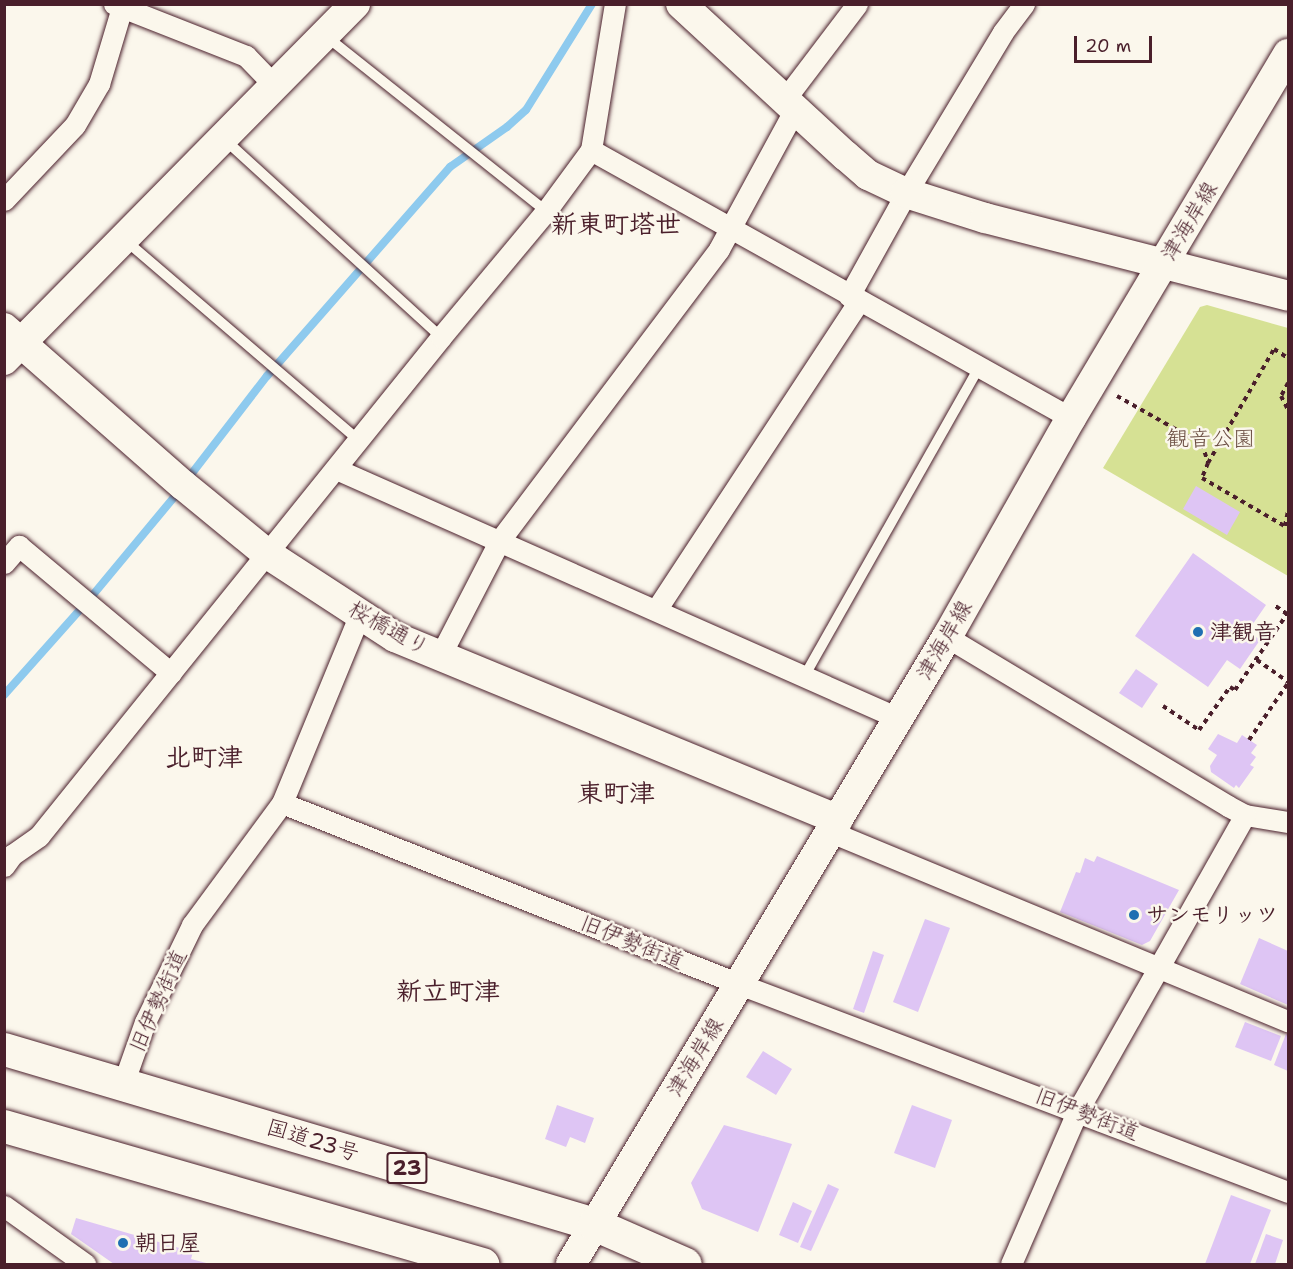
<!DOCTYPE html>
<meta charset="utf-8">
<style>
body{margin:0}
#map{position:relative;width:1293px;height:1269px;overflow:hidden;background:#fbf7ec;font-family:"Shantell Sans","Klee One",sans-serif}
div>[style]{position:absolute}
.green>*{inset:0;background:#d6e194}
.stream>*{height:8px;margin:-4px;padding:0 4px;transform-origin:4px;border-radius:4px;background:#8ecaee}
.building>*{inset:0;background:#dec5f4}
.path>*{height:4px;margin-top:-2px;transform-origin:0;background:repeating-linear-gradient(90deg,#4a1f2b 0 4.5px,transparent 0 9px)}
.roads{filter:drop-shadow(0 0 2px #4a1f2b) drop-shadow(0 0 2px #4a1f2b)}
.lane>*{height:10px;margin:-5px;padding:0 5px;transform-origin:5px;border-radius:5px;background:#fbf7ec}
.street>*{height:21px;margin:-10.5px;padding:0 10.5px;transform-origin:10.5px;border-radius:10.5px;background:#fbf7ec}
.secondary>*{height:30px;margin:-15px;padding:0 15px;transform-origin:15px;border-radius:15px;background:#fbf7ec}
.highway>*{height:33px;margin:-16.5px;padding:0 16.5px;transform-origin:16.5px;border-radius:16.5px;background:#fbf7ec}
.dots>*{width:16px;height:16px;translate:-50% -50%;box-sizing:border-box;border:3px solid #fbf7ec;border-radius:50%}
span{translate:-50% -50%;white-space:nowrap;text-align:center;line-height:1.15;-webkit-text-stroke:5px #fbf7ec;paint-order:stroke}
.shield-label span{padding:2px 4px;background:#fbf7ec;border:2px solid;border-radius:4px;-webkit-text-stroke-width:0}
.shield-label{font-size:21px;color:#4a1f2b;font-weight:700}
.street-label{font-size:22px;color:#4a1f2b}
.park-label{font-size:22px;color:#6d5045}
.poi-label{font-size:22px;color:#4a1f2b;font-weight:700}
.left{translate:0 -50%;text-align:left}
.quarter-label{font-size:26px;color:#4a1f2b;font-weight:700}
.frame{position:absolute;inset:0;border:6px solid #4a1f2b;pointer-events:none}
.scale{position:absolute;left:1074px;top:36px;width:78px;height:27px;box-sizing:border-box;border:3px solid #4a1f2b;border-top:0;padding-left:8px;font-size:18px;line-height:21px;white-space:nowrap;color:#4a1f2b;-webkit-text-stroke:4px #fbf7ec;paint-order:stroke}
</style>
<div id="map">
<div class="green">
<div style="clip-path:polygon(1207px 305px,1288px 328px,1288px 576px,1103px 468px,1200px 307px)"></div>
</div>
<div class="stream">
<div style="left:186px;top:481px;width:133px;rotate:-52.4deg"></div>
<div style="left:267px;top:376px;width:278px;rotate:-48.8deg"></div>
<div style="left:450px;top:167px;width:70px;rotate:-35.1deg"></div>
<div style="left:507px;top:127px;width:25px;rotate:-42deg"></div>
<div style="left:526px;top:110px;width:125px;rotate:-58.1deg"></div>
<div style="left:4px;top:695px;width:125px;rotate:-48.3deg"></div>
<div style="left:87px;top:602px;width:144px;rotate:-50.3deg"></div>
</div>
<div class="building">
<div style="clip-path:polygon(1196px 486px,1240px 512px,1227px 535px,1183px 509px)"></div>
<div style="clip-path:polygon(1193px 553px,1266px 605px,1248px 631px,1260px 640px,1240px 669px,1227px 660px,1208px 687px,1135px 636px)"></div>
<div style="clip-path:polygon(1136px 669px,1158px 684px,1142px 708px,1119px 693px)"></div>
<div style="clip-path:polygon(1218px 734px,1237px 743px,1242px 735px,1257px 745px,1251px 753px,1256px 757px,1250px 765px,1254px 767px,1239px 788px,1236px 785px,1234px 788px,1211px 772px,1210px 766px,1217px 755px,1208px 749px)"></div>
<div style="clip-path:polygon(1097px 856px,1179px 890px,1150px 941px,1142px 945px,1060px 912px,1076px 872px,1080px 873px,1085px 858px,1094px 862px)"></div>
<div style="clip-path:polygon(925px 919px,950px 928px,918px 1012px,893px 1002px)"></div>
<div style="clip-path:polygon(1259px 938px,1288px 951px,1288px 1005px,1240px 984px)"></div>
<div style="clip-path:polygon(873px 951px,884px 955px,864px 1013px,853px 1009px)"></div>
<div style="clip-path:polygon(1245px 1022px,1281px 1036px,1271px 1061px,1235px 1047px)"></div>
<div style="clip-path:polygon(1286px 1034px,1288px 1035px,1288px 1071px,1274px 1065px)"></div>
<div style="clip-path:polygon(763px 1051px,792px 1069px,776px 1095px,746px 1077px)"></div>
<div style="clip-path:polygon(557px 1105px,594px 1118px,585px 1143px,570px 1137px,566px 1147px,545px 1139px)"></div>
<div style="clip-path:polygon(912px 1105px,952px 1120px,935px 1168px,894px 1153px)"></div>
<div style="clip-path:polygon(724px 1125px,792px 1144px,758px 1232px,702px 1209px,691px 1183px)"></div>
<div style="clip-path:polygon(828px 1184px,839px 1189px,811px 1251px,800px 1247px)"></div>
<div style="clip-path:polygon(1231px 1195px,1271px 1210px,1250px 1264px,1205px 1264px)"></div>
<div style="clip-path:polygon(793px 1202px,812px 1211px,798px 1243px,779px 1235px)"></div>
<div style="clip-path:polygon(76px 1218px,193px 1252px,191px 1259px,210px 1264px,114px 1264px,71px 1234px)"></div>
<div style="clip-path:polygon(1266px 1234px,1283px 1240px,1275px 1264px,1255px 1264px)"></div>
</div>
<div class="path">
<div style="left:1288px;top:383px;width:15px;rotate:118deg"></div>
<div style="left:1281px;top:396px;width:16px;rotate:63deg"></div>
<div style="left:1117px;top:396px;width:98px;rotate:29.5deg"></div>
<div style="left:1202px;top:444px;width:20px;rotate:72deg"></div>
<div style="left:1208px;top:463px;width:16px;rotate:112deg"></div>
<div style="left:1202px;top:478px;width:99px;rotate:30.2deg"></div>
<div style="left:1208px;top:463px;width:132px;rotate:-59.9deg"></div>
<div style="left:1274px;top:349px;width:17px;rotate:33deg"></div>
<div style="left:1285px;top:526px;width:15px;rotate:-79deg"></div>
<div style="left:1257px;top:660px;width:38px;rotate:35deg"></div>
<div style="left:1163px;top:706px;width:43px;rotate:33.7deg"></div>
<div style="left:1199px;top:730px;width:53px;rotate:-54.2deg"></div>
<div style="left:1230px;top:687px;width:6px;rotate:31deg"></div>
<div style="left:1235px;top:690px;width:92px;rotate:-55.6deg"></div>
<div style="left:1287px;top:614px;width:16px;rotate:-145deg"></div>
<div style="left:1249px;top:740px;width:69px;rotate:-55.6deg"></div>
</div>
<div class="roads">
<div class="lane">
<div style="left:327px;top:37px;width:280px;rotate:38.5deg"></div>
<div style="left:223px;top:138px;width:295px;rotate:42.4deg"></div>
<div style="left:125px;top:240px;width:307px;rotate:40.6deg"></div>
<div style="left:805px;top:675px;width:353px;rotate:-60.5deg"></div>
</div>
<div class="street">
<div style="left:114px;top:4px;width:142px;rotate:21.5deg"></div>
<div style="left:246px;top:56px;width:40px;rotate:46deg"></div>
<div style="left:785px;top:99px;width:119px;rotate:-52.8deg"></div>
<div style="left:591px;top:150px;width:550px;rotate:29.18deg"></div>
<div style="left:4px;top:200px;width:103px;rotate:-46.6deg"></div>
<div style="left:75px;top:125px;width:48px;rotate:-59.7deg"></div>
<div style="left:99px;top:84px;width:84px;rotate:-73.3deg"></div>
<div style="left:849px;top:296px;width:118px;rotate:-61deg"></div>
<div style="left:906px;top:193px;width:188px;rotate:-58.9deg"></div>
<div style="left:1003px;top:32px;width:35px;rotate:-53deg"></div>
<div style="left:336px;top:469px;width:615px;rotate:23.9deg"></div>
<div style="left:4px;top:563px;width:23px;rotate:-49deg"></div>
<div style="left:19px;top:546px;width:198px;rotate:39.9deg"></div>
<div style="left:656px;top:610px;width:370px;rotate:-56.7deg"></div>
<div style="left:947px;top:637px;width:328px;rotate:31deg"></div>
<div style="left:1228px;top:806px;width:19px;rotate:28deg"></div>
<div style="left:1245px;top:815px;width:44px;rotate:9.2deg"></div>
<div style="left:440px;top:656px;width:131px;rotate:-62.7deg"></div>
<div style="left:500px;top:540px;width:364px;rotate:-53deg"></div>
<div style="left:719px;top:249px;width:159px;rotate:-61.5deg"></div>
<div style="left:282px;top:803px;width:492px;rotate:21.6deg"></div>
<div style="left:739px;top:984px;width:587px;rotate:20.75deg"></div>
<div style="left:831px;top:832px;width:495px;rotate:22.5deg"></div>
<div style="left:4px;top:866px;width:14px;rotate:-54deg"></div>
<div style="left:12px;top:855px;width:33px;rotate:-35deg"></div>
<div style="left:39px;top:836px;width:641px;rotate:-51.14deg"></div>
<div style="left:441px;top:337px;width:164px;rotate:-50.2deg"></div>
<div style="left:546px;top:211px;width:76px;rotate:-53.6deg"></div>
<div style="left:591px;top:150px;width:148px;rotate:-80.7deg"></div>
<div style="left:123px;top:1084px;width:66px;rotate:-70.5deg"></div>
<div style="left:145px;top:1022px;width:108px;rotate:-64.1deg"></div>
<div style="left:192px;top:925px;width:152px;rotate:-53.6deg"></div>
<div style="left:282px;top:803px;width:204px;rotate:-67.6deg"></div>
<div style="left:4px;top:1206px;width:100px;rotate:35.6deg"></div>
<div style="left:1011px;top:1264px;width:168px;rotate:-66.5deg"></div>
<div style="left:1078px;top:1110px;width:339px;rotate:-60.5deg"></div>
</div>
<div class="secondary">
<div style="left:681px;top:4px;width:224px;rotate:42.7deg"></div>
<div style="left:846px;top:156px;width:29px;rotate:41deg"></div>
<div style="left:868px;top:175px;width:42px;rotate:25.3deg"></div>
<div style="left:906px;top:193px;width:83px;rotate:17.6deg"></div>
<div style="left:985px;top:218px;width:313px;rotate:14.4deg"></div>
<div style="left:4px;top:328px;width:238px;rotate:41.3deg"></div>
<div style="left:183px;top:485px;width:107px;rotate:39.3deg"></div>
<div style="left:266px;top:553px;width:154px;rotate:33.1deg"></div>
<div style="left:395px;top:637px;width:479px;rotate:22.4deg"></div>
<div style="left:4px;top:360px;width:500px;rotate:-45.4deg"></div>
<div style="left:571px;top:1264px;width:731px;rotate:-59.05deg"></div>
<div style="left:947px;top:637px;width:252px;rotate:-60.5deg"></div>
<div style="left:1071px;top:418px;width:424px;rotate:-59.2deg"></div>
</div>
<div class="highway">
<div style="left:4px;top:1049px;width:615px;rotate:16.52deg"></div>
<div style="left:594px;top:1224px;width:99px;rotate:23.7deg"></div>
<div style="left:4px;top:1126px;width:498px;rotate:16.1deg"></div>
</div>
</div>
<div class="dots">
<div style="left:1198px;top:632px;background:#1f6fb2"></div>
<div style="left:1134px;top:915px;background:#1f6fb2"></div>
<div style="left:123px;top:1243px;background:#1f6fb2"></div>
</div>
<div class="shield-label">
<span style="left:407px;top:1168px">23</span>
</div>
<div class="street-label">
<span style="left:1189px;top:221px;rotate:-59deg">津海岸線</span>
<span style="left:389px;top:628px;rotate:29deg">桜橋通り</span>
<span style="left:944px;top:640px;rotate:-60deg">津海岸線</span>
<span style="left:632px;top:942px;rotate:22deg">旧伊勢街道</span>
<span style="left:158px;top:1001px;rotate:-66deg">旧伊勢街道</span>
<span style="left:695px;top:1057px;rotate:-59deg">津海岸線</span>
<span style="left:1087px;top:1114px;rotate:21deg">旧伊勢街道</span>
<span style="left:313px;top:1140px;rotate:17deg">国道23号</span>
</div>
<div class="park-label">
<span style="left:1211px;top:439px">観音公園</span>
</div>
<div class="poi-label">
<span class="left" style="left:1210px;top:632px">津観音</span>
<span class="left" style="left:1146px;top:915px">サンモリッツ</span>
<span class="left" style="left:135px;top:1243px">朝日屋</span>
</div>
<div class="quarter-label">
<span style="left:616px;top:224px">新東町塔世</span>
<span style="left:204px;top:757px">北町津</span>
<span style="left:616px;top:793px">東町津</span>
<span style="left:448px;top:991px">新立町津</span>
</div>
<div class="frame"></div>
<div class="scale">20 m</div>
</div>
